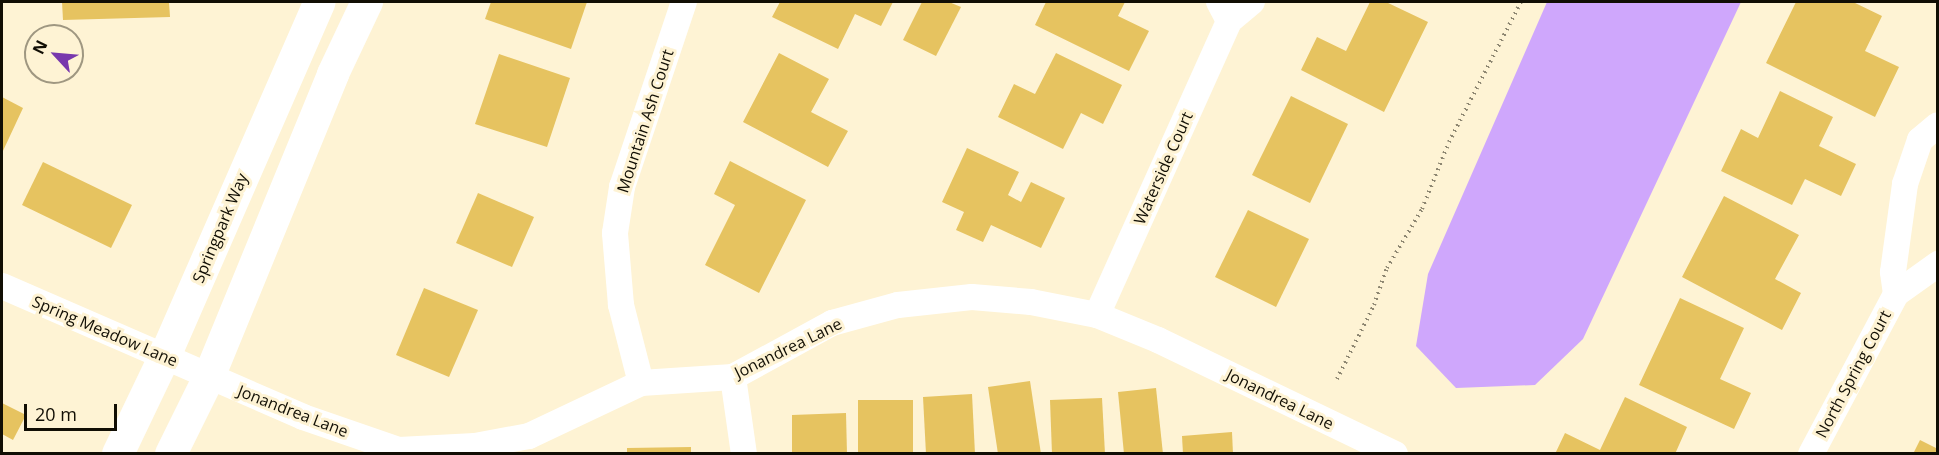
<!DOCTYPE html>
<style>
body{margin:0}
#map{position:relative;width:1939px;height:455px;overflow:hidden;background:#fef3d4;font-family:"Open Sans",sans-serif}
div>[style]{position:absolute}
.water>*{inset:0;background:#cfa7fc}
.building>*{inset:0;background:#e6c360}
.path>*{height:4px;margin-top:-2px;transform-origin:0;background:repeating-linear-gradient(90deg,#8d8671 0 1.5px,transparent 0 6px)}
.minor>*{height:26px;margin:-13px;padding:0 13px;transform-origin:13px;border-radius:13px;background:#fff}
.tertiary>*{height:32px;margin:-16px;padding:0 16px;transform-origin:16px;border-radius:16px;background:#fff}
span{translate:-50% -50%;white-space:nowrap;text-align:center;line-height:1.15;-webkit-text-stroke:6px #fef3d4;paint-order:stroke}
.street-label{font-size:16px;color:#110e04}
.frame{position:absolute;inset:0;border:3px solid #110e04;pointer-events:none}
.north{position:absolute;left:24px;top:24px;width:60px;height:60px;box-sizing:border-box;background:#fef3d4;border:2px solid #9f9781;border-radius:50%;rotate:296deg;font-size:16px;font-weight:700;line-height:24px;text-align:center;color:#110e04}
.north::after{content:'';display:block;margin:auto;width:21px;height:27px;background:#7838ad;clip-path:polygon(50% 0,100% 100%,50% 72%,0 100%)}
.scale{position:absolute;left:24px;top:404px;width:93px;height:27px;box-sizing:border-box;border:3px solid #110e04;border-top:0;padding-left:8px;font-size:18px;line-height:21px;white-space:nowrap;color:#110e04;-webkit-text-stroke:4px #fef3d4;paint-order:stroke}
</style>
<div id="map">
<div class="water">
<div style="clip-path:polygon(1547px 2px,1741px 2px,1583px 339px,1535px 385px,1456px 388px,1416px 346px,1428px 274px)"></div>
</div>
<div class="building">
<div style="clip-path:polygon(62px 2px,169px 2px,170px 17px,63px 20px)"></div>
<div style="clip-path:polygon(491px 2px,587px 2px,571px 49px,485px 19px)"></div>
<div style="clip-path:polygon(780px 2px,893px 2px,881px 26px,855px 14px,838px 49px,772px 17px)"></div>
<div style="clip-path:polygon(922px 2px,949px 2px,961px 7px,936px 56px,903px 40px)"></div>
<div style="clip-path:polygon(1046px 2px,1125px 2px,1118px 16px,1149px 31px,1129px 71px,1035px 25px)"></div>
<div style="clip-path:polygon(1370px 2px,1386px 2px,1428px 22px,1384px 112px,1301px 70px,1317px 37px,1346px 51px)"></div>
<div style="clip-path:polygon(1796px 2px,1853px 2px,1882px 16px,1865px 51px,1899px 67px,1875px 117px,1766px 63px)"></div>
<div style="clip-path:polygon(779px 53px,829px 79px,811px 112px,848px 131px,828px 167px,743px 122px)"></div>
<div style="clip-path:polygon(1056px 53px,1122px 85px,1103px 124px,1081px 113px,1063px 149px,998px 117px,1014px 84px,1035px 94px)"></div>
<div style="clip-path:polygon(499px 54px,570px 78px,547px 147px,475px 124px)"></div>
<div style="clip-path:polygon(1780px 91px,1833px 117px,1819px 146px,1856px 164px,1841px 196px,1805px 179px,1792px 205px,1721px 171px,1741px 129px,1758px 138px)"></div>
<div style="clip-path:polygon(1291px 96px,1348px 124px,1310px 203px,1252px 175px)"></div>
<div style="clip-path:polygon(2px 97px,23px 108px,2px 153px)"></div>
<div style="clip-path:polygon(967px 148px,1019px 172px,1008px 195px,1021px 202px,1031px 182px,1065px 198px,1041px 248px,991px 225px,983px 242px,956px 230px,964px 212px,942px 202px)"></div>
<div style="clip-path:polygon(730px 161px,806px 200px,759px 293px,705px 265px,735px 205px,714px 194px)"></div>
<div style="clip-path:polygon(43px 162px,132px 205px,111px 248px,22px 205px)"></div>
<div style="clip-path:polygon(478px 193px,534px 217px,512px 267px,456px 243px)"></div>
<div style="clip-path:polygon(1724px 196px,1799px 235px,1775px 279px,1801px 293px,1782px 330px,1682px 277px)"></div>
<div style="clip-path:polygon(1248px 210px,1309px 239px,1276px 307px,1215px 277px)"></div>
<div style="clip-path:polygon(424px 288px,478px 310px,449px 377px,396px 355px)"></div>
<div style="clip-path:polygon(1680px 298px,1744px 328px,1720px 379px,1751px 393px,1734px 429px,1639px 385px)"></div>
<div style="clip-path:polygon(1030px 381px,1041px 454px,998px 454px,988px 387px)"></div>
<div style="clip-path:polygon(1156px 388px,1163px 454px,1124px 454px,1118px 392px)"></div>
<div style="clip-path:polygon(972px 394px,975px 454px,926px 454px,923px 397px)"></div>
<div style="clip-path:polygon(1625px 397px,1687px 427px,1675px 454px,1555px 454px,1565px 433px,1600px 450px)"></div>
<div style="clip-path:polygon(1102px 398px,1105px 454px,1052px 454px,1050px 400px)"></div>
<div style="clip-path:polygon(858px 400px,913px 400px,913px 454px,858px 454px)"></div>
<div style="clip-path:polygon(2px 403px,26px 415px,13px 440px,2px 434px)"></div>
<div style="clip-path:polygon(846px 413px,847px 454px,792px 454px,792px 415px)"></div>
<div style="clip-path:polygon(1232px 432px,1233px 454px,1183px 454px,1182px 436px)"></div>
<div style="clip-path:polygon(1920px 440px,1938px 449px,1938px 454px,1913px 454px)"></div>
<div style="clip-path:polygon(691px 447px,691px 454px,627px 454px,627px 448px)"></div>
</div>
<div class="path">
<div style="left:1337px;top:379px;width:83px;rotate:-63.4deg"></div>
<div style="left:1374px;top:305px;width:39px;rotate:-71deg"></div>
<div style="left:1387px;top:268px;width:69px;rotate:-59.3deg"></div>
<div style="left:1422px;top:209px;width:72px;rotate:-68.1deg"></div>
<div style="left:1449px;top:142px;width:157px;rotate:-62.8deg"></div>
</div>
<div class="minor">
<div style="left:1219px;top:2px;width:21px;rotate:62deg"></div>
<div style="left:1229px;top:21px;width:30px;rotate:-40deg"></div>
<div style="left:2px;top:286px;width:328px;rotate:23.5deg"></div>
<div style="left:303px;top:417px;width:102px;rotate:19deg"></div>
<div style="left:399px;top:450px;width:76px;rotate:-3deg"></div>
<div style="left:475px;top:446px;width:55px;rotate:-10.5deg"></div>
<div style="left:529px;top:436px;width:124px;rotate:-25.3deg"></div>
<div style="left:641px;top:383px;width:92px;rotate:-3.7deg"></div>
<div style="left:733px;top:377px;width:113px;rotate:-28.6deg"></div>
<div style="left:832px;top:323px;width:68px;rotate:-15.3deg"></div>
<div style="left:898px;top:305px;width:74px;rotate:-6.2deg"></div>
<div style="left:972px;top:297px;width:59px;rotate:4.8deg"></div>
<div style="left:1031px;top:302px;width:67px;rotate:11.1deg"></div>
<div style="left:1097px;top:315px;width:66px;rotate:22.3deg"></div>
<div style="left:1158px;top:340px;width:263px;rotate:25.7deg"></div>
<div style="left:1896px;top:294px;width:22px;rotate:-98deg"></div>
<div style="left:1893px;top:272px;width:89px;rotate:-82.2deg"></div>
<div style="left:1905px;top:184px;width:46px;rotate:-71.2deg"></div>
<div style="left:1920px;top:140px;width:23px;rotate:-40deg"></div>
<div style="left:1097px;top:315px;width:322px;rotate:-65.8deg"></div>
<div style="left:733px;top:377px;width:78px;rotate:81.9deg"></div>
<div style="left:641px;top:383px;width:81px;rotate:-104.4deg"></div>
<div style="left:621px;top:305px;width:72px;rotate:-94.8deg"></div>
<div style="left:615px;top:233px;width:47px;rotate:-81.3deg"></div>
<div style="left:622px;top:187px;width:195px;rotate:-71.5deg"></div>
<div style="left:1811px;top:454px;width:181px;rotate:-62deg"></div>
<div style="left:1896px;top:294px;width:52px;rotate:-35.5deg"></div>
</div>
<div class="tertiary">
<div style="left:118px;top:454px;width:109px;rotate:-64.4deg"></div>
<div style="left:165px;top:356px;width:386px;rotate:-66.4deg"></div>
<div style="left:171px;top:454px;width:86px;rotate:-63.7deg"></div>
<div style="left:209px;top:377px;width:327px;rotate:-67.7deg"></div>
<div style="left:333px;top:74px;width:80px;rotate:-64.7deg"></div>
</div>
<div class="street-label">
<span style="left:645px;top:121px;rotate:-72deg">Mountain Ash Court</span>
<span style="left:1163px;top:168px;rotate:-66deg">Waterside Court</span>
<span style="left:220px;top:228px;rotate:-67deg">Springpark Way</span>
<span style="left:105px;top:331px;rotate:23deg">Spring Meadow Lane</span>
<span style="left:788px;top:348px;rotate:-26deg">Jonandrea Lane</span>
<span style="left:1853px;top:374px;rotate:-62deg">North Spring Court</span>
<span style="left:1280px;top:399px;rotate:26deg">Jonandrea Lane</span>
<span style="left:293px;top:411px;rotate:21deg">Jonandrea Lane</span>
</div>
<div class="frame"></div>
<div class="north">N</div>
<div class="scale">20 m</div>
</div>
